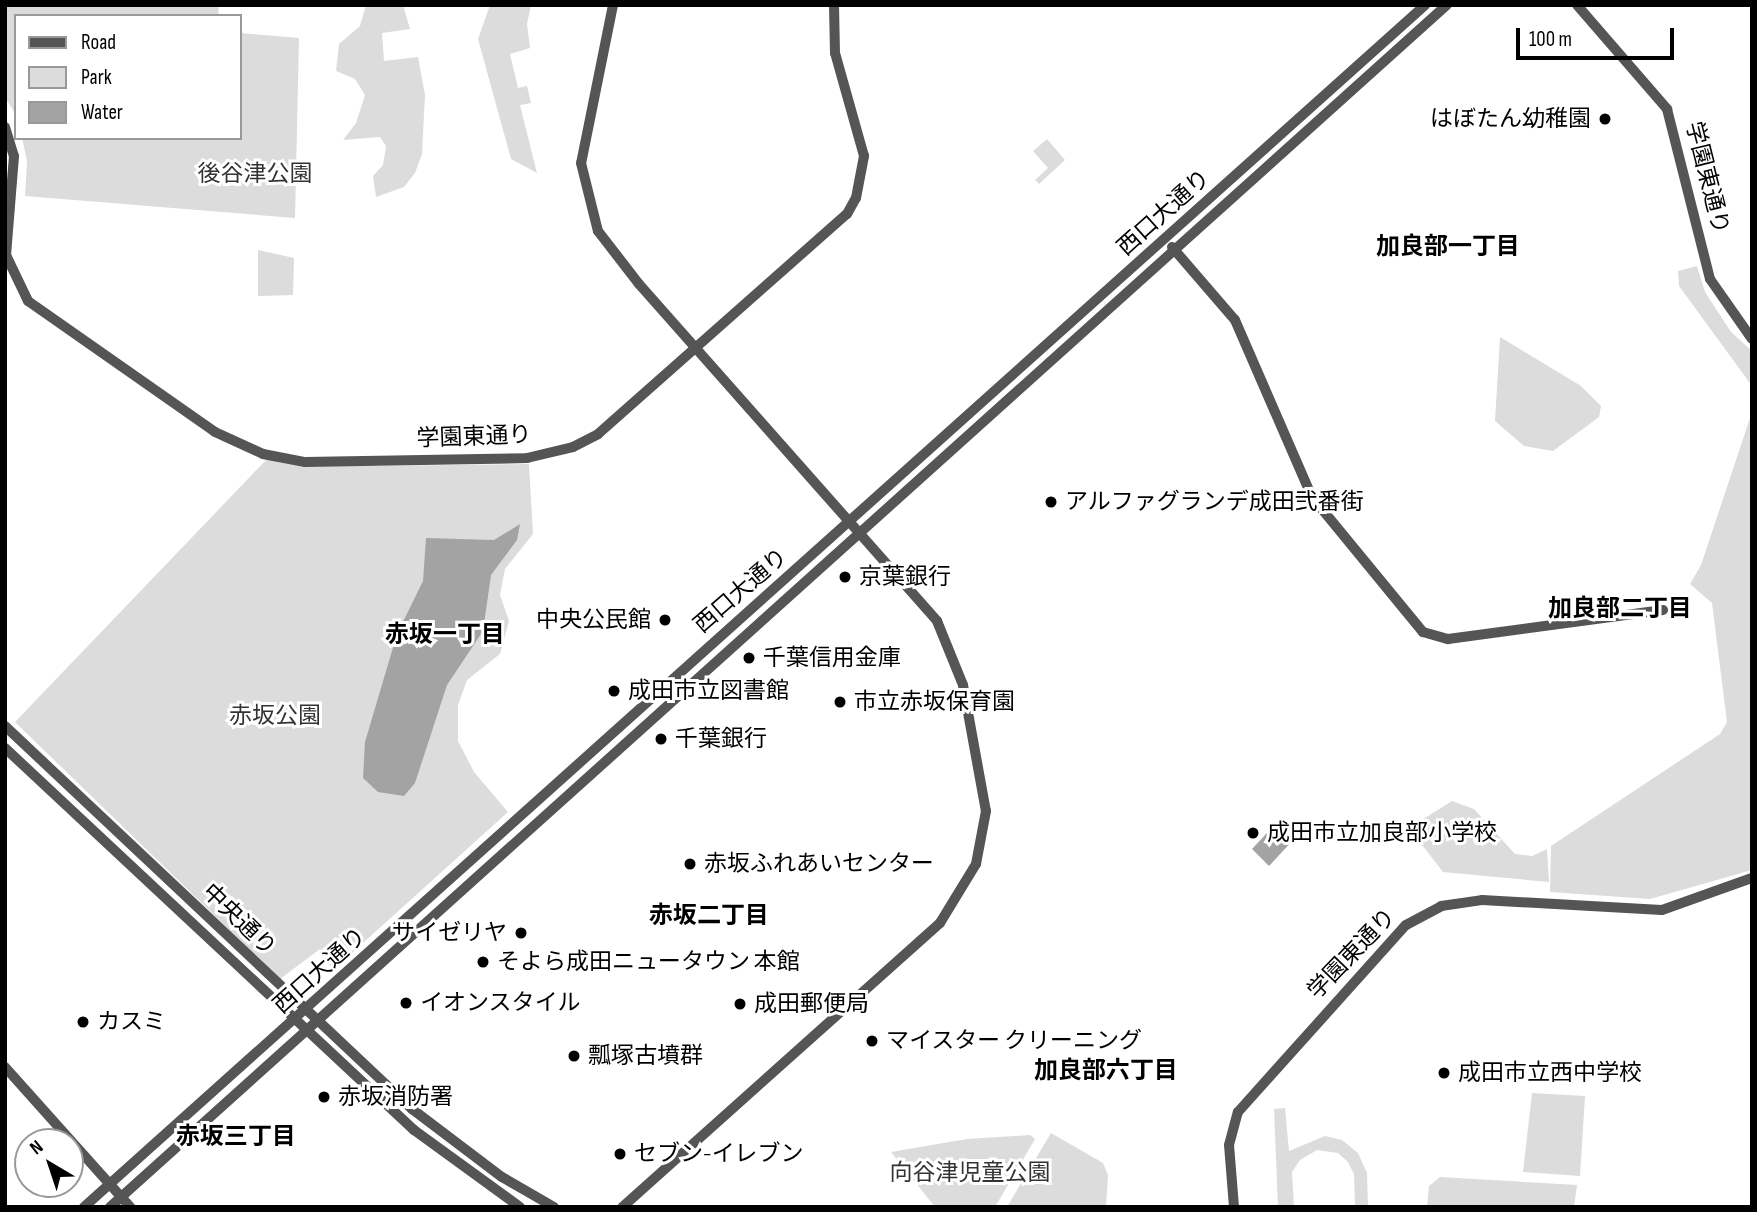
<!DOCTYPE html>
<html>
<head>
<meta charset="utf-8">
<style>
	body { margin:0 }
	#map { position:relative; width:1757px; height:1212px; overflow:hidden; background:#fff; font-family:"Sofia Sans Condensed","Noto Sans JP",sans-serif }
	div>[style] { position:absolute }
	.green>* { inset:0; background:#dcdcdc }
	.water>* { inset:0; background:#a3a3a3 }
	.minor>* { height:10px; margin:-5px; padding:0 5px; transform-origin:5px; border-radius:5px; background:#555 }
	.dots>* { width:19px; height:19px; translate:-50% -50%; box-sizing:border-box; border:4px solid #fff; border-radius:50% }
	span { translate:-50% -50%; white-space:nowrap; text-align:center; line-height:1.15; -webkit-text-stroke:6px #fff; paint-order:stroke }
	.poi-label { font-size:23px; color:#000 }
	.right { translate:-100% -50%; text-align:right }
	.left { translate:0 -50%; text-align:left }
	.park-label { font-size:23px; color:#333 }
	.street-label { font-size:23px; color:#000 }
	.neighbourhood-label { font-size:24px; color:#000; font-weight:700 }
	.frame { position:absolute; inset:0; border:7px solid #000; pointer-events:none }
	.legend { position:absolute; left:14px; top:14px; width:228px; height:126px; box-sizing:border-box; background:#fff; border:2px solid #999; margin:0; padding:9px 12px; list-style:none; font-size:21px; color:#000 }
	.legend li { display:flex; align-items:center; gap:14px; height:35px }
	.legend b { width:35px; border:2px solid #999 }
	.north { position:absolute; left:14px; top:1128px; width:70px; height:70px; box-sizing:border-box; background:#fff; border:2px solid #999; border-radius:50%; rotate:321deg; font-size:19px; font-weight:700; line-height:28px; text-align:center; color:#000 }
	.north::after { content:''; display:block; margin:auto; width:24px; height:32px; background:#000; clip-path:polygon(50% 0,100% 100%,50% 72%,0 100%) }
	.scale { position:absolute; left:1516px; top:28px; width:158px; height:32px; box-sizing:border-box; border:4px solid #000; border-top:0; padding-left:9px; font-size:21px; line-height:24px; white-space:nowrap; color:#000; -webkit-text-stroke:5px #fff; paint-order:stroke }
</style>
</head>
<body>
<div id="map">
	<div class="green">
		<div style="clip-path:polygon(5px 5px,219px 5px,218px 16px,16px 16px,16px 115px,5px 97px)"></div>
		<div style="clip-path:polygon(366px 5px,403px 5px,410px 29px,382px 33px,384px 61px,418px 57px,425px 95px,422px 154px,415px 173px,404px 187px,376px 197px,373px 176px,383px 165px,386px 146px,380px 137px,343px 140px,356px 123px,365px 95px,355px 79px,336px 71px,339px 44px,360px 26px)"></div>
		<div style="clip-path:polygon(490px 5px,531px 5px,527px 24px,530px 48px,510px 54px,518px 88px,527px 86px,531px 103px,520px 105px,537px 173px,511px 159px,478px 39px)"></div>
		<div style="clip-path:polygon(240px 33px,299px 38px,295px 218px,25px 196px,27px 161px,22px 138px,240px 138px)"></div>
		<div style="clip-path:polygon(1047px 139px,1065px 160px,1039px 184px,1035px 180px,1048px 168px,1033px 151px)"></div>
		<div style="clip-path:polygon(258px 250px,294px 258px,293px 295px,258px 296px)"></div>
		<div style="clip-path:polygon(1697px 266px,1705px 292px,1731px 332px,1752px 351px,1752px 386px,1679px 286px,1678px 271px)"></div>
		<div style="clip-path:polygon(1500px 337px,1581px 386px,1601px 406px,1599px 417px,1553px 451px,1524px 446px,1495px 421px)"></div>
		<div style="clip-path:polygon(1752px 412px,1752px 870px,1650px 899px,1550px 892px,1551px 846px,1720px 734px,1727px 722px,1712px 603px,1690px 584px,1701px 565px)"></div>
		<div style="clip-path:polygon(268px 458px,378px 466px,529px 464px,533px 534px,505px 569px,500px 595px,509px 621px,500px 654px,467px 680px,458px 705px,458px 741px,474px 772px,508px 812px,333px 970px,320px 949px,280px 979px,15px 722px)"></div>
		<div style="clip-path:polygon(1452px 801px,1474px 809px,1515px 854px,1532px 856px,1547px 849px,1549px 882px,1443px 872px,1409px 828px)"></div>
		<div style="clip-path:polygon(1532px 1093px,1585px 1096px,1580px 1176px,1523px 1172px)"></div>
		<div style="clip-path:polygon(1285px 1108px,1289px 1151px,1325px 1136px,1342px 1140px,1358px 1153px,1367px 1173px,1368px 1207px,1355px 1207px,1354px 1174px,1348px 1162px,1338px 1153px,1317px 1150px,1300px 1160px,1292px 1172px,1294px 1207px,1278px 1207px,1274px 1109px)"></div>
		<div style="clip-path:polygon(1051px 1133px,1103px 1163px,1108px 1175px,1106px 1207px,1007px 1207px)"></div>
		<div style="clip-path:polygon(1030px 1135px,1035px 1139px,995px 1207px,935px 1207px,891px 1152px,967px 1139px)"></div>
		<div style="clip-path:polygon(1440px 1177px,1577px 1185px,1574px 1207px,1427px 1207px,1429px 1186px)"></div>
	</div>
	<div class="water">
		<div style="clip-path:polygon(520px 524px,517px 540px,491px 575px,483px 631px,447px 685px,415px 783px,404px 796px,378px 792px,363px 778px,365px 742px,397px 634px,423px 581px,426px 538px,494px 540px)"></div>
		<div style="clip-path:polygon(1277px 822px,1295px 838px,1269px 866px,1252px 849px)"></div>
	</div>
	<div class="minor">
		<div style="left:613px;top:5px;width:161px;rotate:101.4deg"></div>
		<div style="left:581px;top:163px;width:70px;rotate:76deg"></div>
		<div style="left:598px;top:231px;width:67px;rotate:52.3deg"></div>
		<div style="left:639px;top:284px;width:450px;rotate:48.5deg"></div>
		<div style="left:937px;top:621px;width:69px;rotate:67.9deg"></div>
		<div style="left:963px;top:685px;width:128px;rotate:79.7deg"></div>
		<div style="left:986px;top:811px;width:54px;rotate:100.7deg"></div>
		<div style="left:976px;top:864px;width:69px;rotate:121.4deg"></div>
		<div style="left:940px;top:923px;width:426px;rotate:138.2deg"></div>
		<div style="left:1577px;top:5px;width:138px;rotate:49.1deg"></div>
		<div style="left:1667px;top:109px;width:175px;rotate:75.8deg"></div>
		<div style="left:1710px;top:279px;width:73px;rotate:55deg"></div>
		<div style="left:5px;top:127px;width:30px;rotate:73deg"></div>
		<div style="left:14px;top:156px;width:99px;rotate:94.6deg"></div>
		<div style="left:6px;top:255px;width:51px;rotate:64.4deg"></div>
		<div style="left:28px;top:301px;width:228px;rotate:35deg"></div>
		<div style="left:215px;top:432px;width:53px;rotate:24.6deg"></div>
		<div style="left:263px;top:454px;width:43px;rotate:10.8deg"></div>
		<div style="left:305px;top:462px;width:222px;rotate:-1deg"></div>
		<div style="left:527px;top:458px;width:47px;rotate:-13.4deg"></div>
		<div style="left:573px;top:447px;width:28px;rotate:-27deg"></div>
		<div style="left:598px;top:434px;width:332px;rotate:-41.5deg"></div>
		<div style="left:847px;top:214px;width:18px;rotate:-61deg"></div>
		<div style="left:856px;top:198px;width:43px;rotate:-79.2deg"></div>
		<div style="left:864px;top:156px;width:107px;rotate:-105.7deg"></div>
		<div style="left:835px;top:53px;width:48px;rotate:-91.2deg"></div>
		<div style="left:1172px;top:247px;width:96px;rotate:49.2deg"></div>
		<div style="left:1235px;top:320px;width:193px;rotate:66.5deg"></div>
		<div style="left:1312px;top:497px;width:175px;rotate:50.6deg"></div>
		<div style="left:1423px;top:632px;width:26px;rotate:16deg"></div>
		<div style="left:1448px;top:639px;width:217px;rotate:-7.7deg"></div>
		<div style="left:5px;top:726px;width:559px;rotate:43.26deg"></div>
		<div style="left:412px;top:1109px;width:113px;rotate:37.1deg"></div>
		<div style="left:502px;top:1177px;width:60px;rotate:30deg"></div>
		<div style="left:5px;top:748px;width:560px;rotate:43.05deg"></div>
		<div style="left:414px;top:1130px;width:131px;rotate:36deg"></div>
		<div style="left:5px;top:1067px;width:188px;rotate:48.2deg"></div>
		<div style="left:84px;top:1207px;width:1801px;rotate:-41.87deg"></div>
		<div style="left:110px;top:1207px;width:1798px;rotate:-41.96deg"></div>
		<div style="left:1234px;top:1207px;width:62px;rotate:-94.6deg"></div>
		<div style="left:1229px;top:1145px;width:34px;rotate:-75deg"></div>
		<div style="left:1238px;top:1112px;width:251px;rotate:-48.1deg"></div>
		<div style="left:1406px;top:925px;width:40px;rotate:-28deg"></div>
		<div style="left:1441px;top:906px;width:41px;rotate:-8.3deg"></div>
		<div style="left:1482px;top:900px;width:180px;rotate:3.2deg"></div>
		<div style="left:1662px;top:910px;width:96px;rotate:-19.6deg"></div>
	</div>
	<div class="dots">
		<div style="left:1605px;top:119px;background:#000"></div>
		<div style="left:1051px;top:502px;background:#000"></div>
		<div style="left:845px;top:577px;background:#000"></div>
		<div style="left:665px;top:620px;background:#000"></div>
		<div style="left:749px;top:658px;background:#000"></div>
		<div style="left:614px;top:691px;background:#000"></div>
		<div style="left:840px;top:702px;background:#000"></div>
		<div style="left:661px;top:739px;background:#000"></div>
		<div style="left:1253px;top:833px;background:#000"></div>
		<div style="left:690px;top:864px;background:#000"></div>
		<div style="left:521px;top:933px;background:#000"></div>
		<div style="left:483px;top:962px;background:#000"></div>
		<div style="left:406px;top:1003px;background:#000"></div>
		<div style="left:740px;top:1004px;background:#000"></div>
		<div style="left:83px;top:1022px;background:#000"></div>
		<div style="left:872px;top:1041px;background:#000"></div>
		<div style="left:574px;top:1056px;background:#000"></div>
		<div style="left:1444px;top:1073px;background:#000"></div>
		<div style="left:324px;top:1097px;background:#000"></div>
		<div style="left:620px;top:1154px;background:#000"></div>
	</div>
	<div class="poi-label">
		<span class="right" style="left:1591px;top:119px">はぼたん幼稚園</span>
		<span class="left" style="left:1065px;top:502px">アルファグランデ成田弐番街</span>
		<span class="left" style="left:859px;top:577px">京葉銀行</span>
		<span class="right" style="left:651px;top:620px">中央公民館</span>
		<span class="left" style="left:763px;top:658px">千葉信用金庫</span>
		<span class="left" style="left:628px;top:691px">成田市立図書館</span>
		<span class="left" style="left:854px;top:702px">市立赤坂保育園</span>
		<span class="left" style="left:675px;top:739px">千葉銀行</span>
		<span class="left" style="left:1267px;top:833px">成田市立加良部小学校</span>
		<span class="left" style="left:704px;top:864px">赤坂ふれあいセンター</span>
		<span class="right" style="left:507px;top:933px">サイゼリヤ</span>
		<span class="left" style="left:497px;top:962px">そよら成田ニュータウン 本館</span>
		<span class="left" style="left:420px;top:1003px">イオンスタイル</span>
		<span class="left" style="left:754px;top:1004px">成田郵便局</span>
		<span class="left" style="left:97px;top:1022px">カスミ</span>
		<span class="left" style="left:886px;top:1041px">マイスター クリーニング</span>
		<span class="left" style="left:588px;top:1056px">瓢塚古墳群</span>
		<span class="left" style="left:1458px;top:1073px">成田市立西中学校</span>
		<span class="left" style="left:338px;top:1097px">赤坂消防署</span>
		<span class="left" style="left:634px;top:1154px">セブン-イレブン</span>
	</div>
	<div class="park-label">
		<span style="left:255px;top:174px">後谷津公園</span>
		<span style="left:275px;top:716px">赤坂公園</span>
		<span style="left:970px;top:1173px">向谷津児童公園</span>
	</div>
	<div class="street-label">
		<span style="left:1707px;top:178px;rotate:76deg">学園東通り</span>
		<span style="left:1164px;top:213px;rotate:-42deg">西口大通り</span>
		<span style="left:474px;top:437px;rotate:-2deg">学園東通り</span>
		<span style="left:741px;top:591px;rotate:-41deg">西口大通り</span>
		<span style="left:239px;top:920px;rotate:44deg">中央通り</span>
		<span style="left:1352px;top:954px;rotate:-46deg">学園東通り</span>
		<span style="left:320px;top:971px;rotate:-42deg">西口大通り</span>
	</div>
	<div class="neighbourhood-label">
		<span style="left:1448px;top:247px">加良部一丁目</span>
		<span style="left:1620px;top:609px">加良部二丁目</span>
		<span style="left:445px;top:635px">赤坂一丁目</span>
		<span style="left:709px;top:916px">赤坂二丁目</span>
		<span style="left:1106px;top:1071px">加良部六丁目</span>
		<span style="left:236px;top:1137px">赤坂三丁目</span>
	</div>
	<div class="frame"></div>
	<ul class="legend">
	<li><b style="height:9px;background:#555"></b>Road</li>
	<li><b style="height:19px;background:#dcdcdc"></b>Park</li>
	<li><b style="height:19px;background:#a3a3a3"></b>Water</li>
	</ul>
	<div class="north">N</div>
	<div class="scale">100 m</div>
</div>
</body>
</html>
